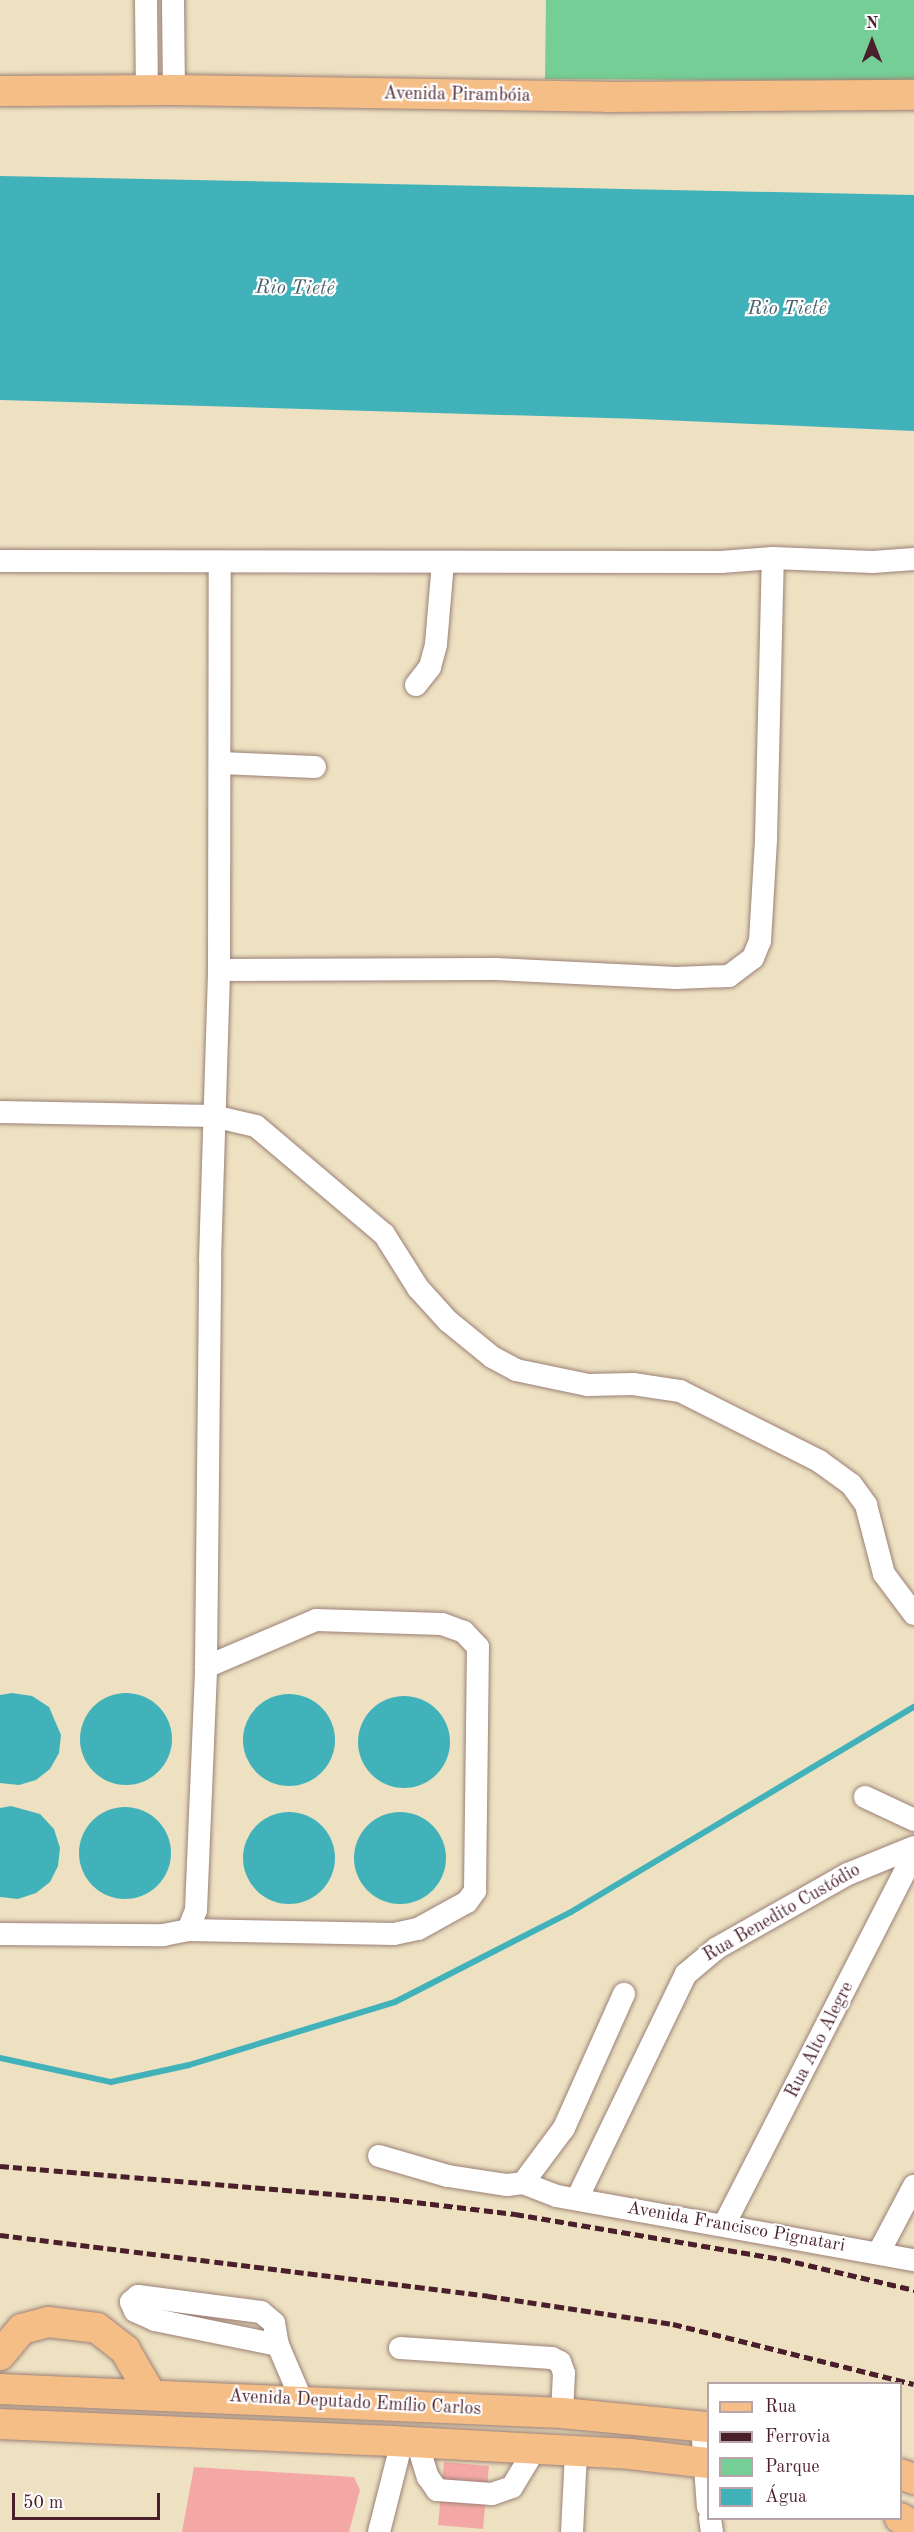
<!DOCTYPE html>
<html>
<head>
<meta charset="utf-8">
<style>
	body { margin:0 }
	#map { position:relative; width:914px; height:2532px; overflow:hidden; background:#ede1c2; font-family:"Old Standard TT",serif }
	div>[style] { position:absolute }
	.green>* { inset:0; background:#74ce95 }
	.water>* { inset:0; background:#42b2ba }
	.round { border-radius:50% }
	.stream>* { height:6px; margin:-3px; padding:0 3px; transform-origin:3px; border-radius:3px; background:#42b2ba }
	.building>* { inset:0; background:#f4a8a6 }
	.roads { filter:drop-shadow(0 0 2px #9c8076) drop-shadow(0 0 2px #9c8076) }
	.minor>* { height:22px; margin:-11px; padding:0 11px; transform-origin:11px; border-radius:11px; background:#fff }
	.major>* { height:30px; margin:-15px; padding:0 15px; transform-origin:15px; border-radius:15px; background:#f6be87 }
	.rail>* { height:4.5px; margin-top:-2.25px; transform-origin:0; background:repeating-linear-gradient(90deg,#4a1f2b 0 9px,transparent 0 13.5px) }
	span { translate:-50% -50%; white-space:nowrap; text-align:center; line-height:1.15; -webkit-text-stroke:4.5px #fff; paint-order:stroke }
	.street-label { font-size:18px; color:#4a1f2b }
	.water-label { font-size:20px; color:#46616b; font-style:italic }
	.legend { position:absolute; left:707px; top:2382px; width:195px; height:138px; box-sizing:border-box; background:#fff; border:2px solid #b7a5aa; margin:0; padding:8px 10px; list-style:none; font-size:18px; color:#4a1f2b }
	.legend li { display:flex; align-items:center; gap:12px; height:30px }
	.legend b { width:30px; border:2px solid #b7a5aa }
	.north { position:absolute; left:842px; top:12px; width:60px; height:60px; -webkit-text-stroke:4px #fff; paint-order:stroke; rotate:0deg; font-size:16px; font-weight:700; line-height:24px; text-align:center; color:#4a1f2b }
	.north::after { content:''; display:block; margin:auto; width:21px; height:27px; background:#4a1f2b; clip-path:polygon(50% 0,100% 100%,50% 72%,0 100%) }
	.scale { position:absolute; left:12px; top:2493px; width:148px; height:27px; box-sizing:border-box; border:3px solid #4a1f2b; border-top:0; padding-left:8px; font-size:18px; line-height:21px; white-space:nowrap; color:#4a1f2b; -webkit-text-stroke:4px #fff; paint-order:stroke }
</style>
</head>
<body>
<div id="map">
	<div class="green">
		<div style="clip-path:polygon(546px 0,914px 0,914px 81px,545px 79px)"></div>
	</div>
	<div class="water">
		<div style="clip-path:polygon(0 176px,914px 195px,914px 431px,640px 419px,0 400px)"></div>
		<div class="round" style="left:80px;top:1693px;width:92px;height:92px"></div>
		<div style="clip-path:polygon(12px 1693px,32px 1696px,49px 1707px,61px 1735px,59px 1753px,50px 1769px,36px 1780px,19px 1785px,0 1783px,0 1695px)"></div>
		<div class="round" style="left:243px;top:1694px;width:92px;height:92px"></div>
		<div class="round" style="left:358px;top:1696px;width:92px;height:92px"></div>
		<div style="clip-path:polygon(11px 1806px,40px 1814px,54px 1829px,60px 1848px,58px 1866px,50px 1882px,36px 1893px,18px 1899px,0 1897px,0 1808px)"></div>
		<div class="round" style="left:79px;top:1807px;width:92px;height:92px"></div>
		<div class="round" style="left:243px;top:1812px;width:92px;height:92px"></div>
		<div class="round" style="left:354px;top:1812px;width:92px;height:92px"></div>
	</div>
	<div class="stream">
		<div style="left:0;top:2058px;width:114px;rotate:12.2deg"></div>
		<div style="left:111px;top:2082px;width:80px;rotate:-12.3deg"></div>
		<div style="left:189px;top:2065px;width:215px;rotate:-17deg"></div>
		<div style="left:395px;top:2002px;width:198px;rotate:-27.1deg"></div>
		<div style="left:571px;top:1912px;width:400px;rotate:-30.9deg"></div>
	</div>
	<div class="building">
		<div style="clip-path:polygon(444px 2462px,489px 2466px,483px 2529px,438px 2525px)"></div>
		<div style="clip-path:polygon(194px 2467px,354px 2477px,360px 2490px,349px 2532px,182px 2532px)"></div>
	</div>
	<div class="roads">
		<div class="minor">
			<div style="left:146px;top:0;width:90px;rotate:89.4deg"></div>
			<div style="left:173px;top:0;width:90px;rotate:89.4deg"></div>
			<div style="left:0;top:561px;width:721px;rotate:0.08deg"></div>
			<div style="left:721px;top:562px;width:52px;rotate:-4.4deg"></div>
			<div style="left:773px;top:558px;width:100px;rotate:2.3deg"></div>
			<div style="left:873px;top:562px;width:41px;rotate:-4.2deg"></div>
			<div style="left:416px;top:685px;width:23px;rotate:-52deg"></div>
			<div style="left:430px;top:667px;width:24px;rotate:-75deg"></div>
			<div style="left:436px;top:644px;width:81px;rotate:-85.1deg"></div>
			<div style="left:220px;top:763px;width:95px;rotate:2.4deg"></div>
			<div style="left:219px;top:970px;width:277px;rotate:-0.2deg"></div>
			<div style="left:496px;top:969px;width:180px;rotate:2.9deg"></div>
			<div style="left:676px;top:978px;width:53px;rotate:-2.2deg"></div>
			<div style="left:729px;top:976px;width:30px;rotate:-37deg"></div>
			<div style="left:753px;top:958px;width:18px;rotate:-68deg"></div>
			<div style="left:760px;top:941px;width:102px;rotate:-86.6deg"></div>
			<div style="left:766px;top:839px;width:281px;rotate:-88.6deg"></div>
			<div style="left:0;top:1112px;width:213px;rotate:1.1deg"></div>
			<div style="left:213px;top:1116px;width:44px;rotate:13.1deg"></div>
			<div style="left:256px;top:1126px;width:167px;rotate:40.2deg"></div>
			<div style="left:384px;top:1234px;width:64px;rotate:57.8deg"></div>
			<div style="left:418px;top:1288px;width:45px;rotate:47.7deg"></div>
			<div style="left:448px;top:1321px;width:57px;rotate:39.3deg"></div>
			<div style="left:492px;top:1357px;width:27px;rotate:28deg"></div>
			<div style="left:516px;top:1370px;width:74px;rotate:11.8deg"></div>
			<div style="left:588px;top:1385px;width:45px;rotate:-1.3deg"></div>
			<div style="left:633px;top:1384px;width:48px;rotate:8.5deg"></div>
			<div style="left:680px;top:1391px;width:156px;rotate:26.7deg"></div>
			<div style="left:819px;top:1461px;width:39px;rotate:36deg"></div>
			<div style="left:851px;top:1484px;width:26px;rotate:54deg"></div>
			<div style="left:866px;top:1505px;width:71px;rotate:75.4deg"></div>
			<div style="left:884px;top:1574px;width:50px;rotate:53.1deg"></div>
			<div style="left:865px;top:1797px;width:54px;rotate:25.1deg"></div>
			<div style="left:188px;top:1930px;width:206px;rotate:1.1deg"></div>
			<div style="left:394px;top:1934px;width:25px;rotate:-12deg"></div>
			<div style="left:418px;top:1929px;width:56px;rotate:-28.9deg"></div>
			<div style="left:467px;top:1902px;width:14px;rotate:-54deg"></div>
			<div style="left:475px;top:1891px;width:244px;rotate:-89.3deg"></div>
			<div style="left:478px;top:1647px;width:21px;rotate:-133deg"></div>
			<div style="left:464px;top:1632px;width:23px;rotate:-160deg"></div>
			<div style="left:442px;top:1624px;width:126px;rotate:-178.2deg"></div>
			<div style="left:316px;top:1620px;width:120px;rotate:156.9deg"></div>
			<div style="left:0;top:1934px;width:163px;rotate:0.4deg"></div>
			<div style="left:163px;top:1935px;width:25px;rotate:-11deg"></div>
			<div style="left:188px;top:1930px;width:22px;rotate:-68deg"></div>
			<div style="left:196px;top:1910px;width:243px;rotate:-87.6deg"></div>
			<div style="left:206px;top:1667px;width:407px;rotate:-89.4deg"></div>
			<div style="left:210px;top:1260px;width:290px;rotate:-88.2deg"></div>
			<div style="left:219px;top:970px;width:407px;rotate:-89.9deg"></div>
			<div style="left:379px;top:2156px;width:72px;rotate:16.2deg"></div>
			<div style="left:448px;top:2176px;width:60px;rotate:8.7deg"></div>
			<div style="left:507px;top:2185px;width:16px;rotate:-7deg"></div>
			<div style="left:523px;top:2183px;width:69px;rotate:-53.3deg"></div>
			<div style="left:564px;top:2128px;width:147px;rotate:-65.9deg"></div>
			<div style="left:523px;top:2183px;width:36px;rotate:21deg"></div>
			<div style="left:557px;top:2196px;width:363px;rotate:10.2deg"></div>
			<div style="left:577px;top:2199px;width:250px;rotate:-64.2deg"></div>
			<div style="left:686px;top:1974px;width:40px;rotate:-40deg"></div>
			<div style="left:717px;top:1948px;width:150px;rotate:-29.5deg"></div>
			<div style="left:848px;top:1874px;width:71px;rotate:-22.2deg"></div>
			<div style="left:724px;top:2225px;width:417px;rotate:-62.9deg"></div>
			<div style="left:879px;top:2252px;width:75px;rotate:-62.1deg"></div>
			<div style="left:278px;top:2345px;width:126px;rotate:-168.5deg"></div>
			<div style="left:155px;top:2320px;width:22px;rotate:-156deg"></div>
			<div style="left:135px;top:2311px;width:10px;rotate:-114deg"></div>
			<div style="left:131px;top:2302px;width:9px;rotate:-41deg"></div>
			<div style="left:138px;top:2296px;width:124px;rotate:7.4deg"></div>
			<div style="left:261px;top:2312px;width:17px;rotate:40deg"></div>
			<div style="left:274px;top:2323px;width:22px;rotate:80deg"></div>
			<div style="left:278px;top:2345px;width:61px;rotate:66.8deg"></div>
			<div style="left:400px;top:2348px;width:152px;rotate:3.8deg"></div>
			<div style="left:552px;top:2358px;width:9px;rotate:27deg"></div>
			<div style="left:560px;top:2362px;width:12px;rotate:70deg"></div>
			<div style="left:564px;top:2373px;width:40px;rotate:92.9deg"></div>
			<div style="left:702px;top:2426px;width:81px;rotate:85.8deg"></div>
			<div style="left:417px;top:2442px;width:37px;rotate:73deg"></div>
			<div style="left:428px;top:2477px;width:16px;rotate:55deg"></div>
			<div style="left:437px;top:2490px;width:55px;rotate:4.2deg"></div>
			<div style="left:492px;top:2494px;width:21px;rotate:-19deg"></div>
			<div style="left:512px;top:2487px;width:44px;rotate:-58.8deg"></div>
			<div style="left:710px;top:2518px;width:14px;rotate:82deg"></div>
			<div style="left:379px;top:2532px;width:94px;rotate:-75.8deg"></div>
			<div style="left:572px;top:2532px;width:80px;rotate:-87.1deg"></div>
		</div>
		<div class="major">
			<div style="left:0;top:91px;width:174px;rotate:-0.3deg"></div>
			<div style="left:174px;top:90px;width:433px;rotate:0.9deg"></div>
			<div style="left:607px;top:97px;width:307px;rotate:-0.4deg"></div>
			<div style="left:0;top:2355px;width:34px;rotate:-50deg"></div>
			<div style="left:22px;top:2329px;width:27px;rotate:-15deg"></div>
			<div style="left:48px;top:2322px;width:49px;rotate:7deg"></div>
			<div style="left:97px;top:2328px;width:36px;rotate:38deg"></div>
			<div style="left:125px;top:2350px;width:50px;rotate:59.8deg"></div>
			<div style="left:0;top:2389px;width:563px;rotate:2.45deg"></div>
			<div style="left:562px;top:2413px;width:147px;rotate:5.5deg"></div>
			<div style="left:0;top:2424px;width:392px;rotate:2.5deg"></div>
			<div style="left:392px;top:2441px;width:238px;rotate:3.1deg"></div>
			<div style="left:630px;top:2454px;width:79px;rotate:6.6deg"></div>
			<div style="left:900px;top:2474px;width:15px;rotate:20deg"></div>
			<div style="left:900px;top:2518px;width:16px;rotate:30deg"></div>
		</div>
	</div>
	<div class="rail">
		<div style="left:0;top:2166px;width:391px;rotate:4.8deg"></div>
		<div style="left:390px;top:2199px;width:126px;rotate:6.8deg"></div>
		<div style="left:515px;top:2214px;width:271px;rotate:9.6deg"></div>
		<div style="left:782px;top:2259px;width:136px;rotate:13.2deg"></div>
		<div style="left:0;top:2235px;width:492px;rotate:7.1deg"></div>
		<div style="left:488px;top:2296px;width:187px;rotate:8.6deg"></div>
		<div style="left:673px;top:2324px;width:248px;rotate:14deg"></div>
	</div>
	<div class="street-label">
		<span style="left:457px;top:95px;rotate:1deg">Avenida Pirambóia</span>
		<span style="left:782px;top:1913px;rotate:-30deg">Rua Benedito Custódio</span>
		<span style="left:820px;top:2040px;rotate:-63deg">Rua Alto Alegre</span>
		<span style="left:736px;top:2227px;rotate:10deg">Avenida Francisco Pignatari</span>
		<span style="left:355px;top:2403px;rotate:3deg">Avenida Deputado Emílio Carlos</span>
	</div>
	<div class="water-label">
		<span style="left:295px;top:289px;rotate:1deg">Rio Tietê</span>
		<span style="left:787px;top:309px">Rio Tietê</span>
	</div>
	<ul class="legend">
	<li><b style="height:8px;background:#f6be87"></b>Rua</li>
	<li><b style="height:8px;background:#4a1f2b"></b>Ferrovia</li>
	<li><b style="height:16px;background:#74ce95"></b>Parque</li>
	<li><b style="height:16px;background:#42b2ba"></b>Água</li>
	</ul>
	<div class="north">N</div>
	<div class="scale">50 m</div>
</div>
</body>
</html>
